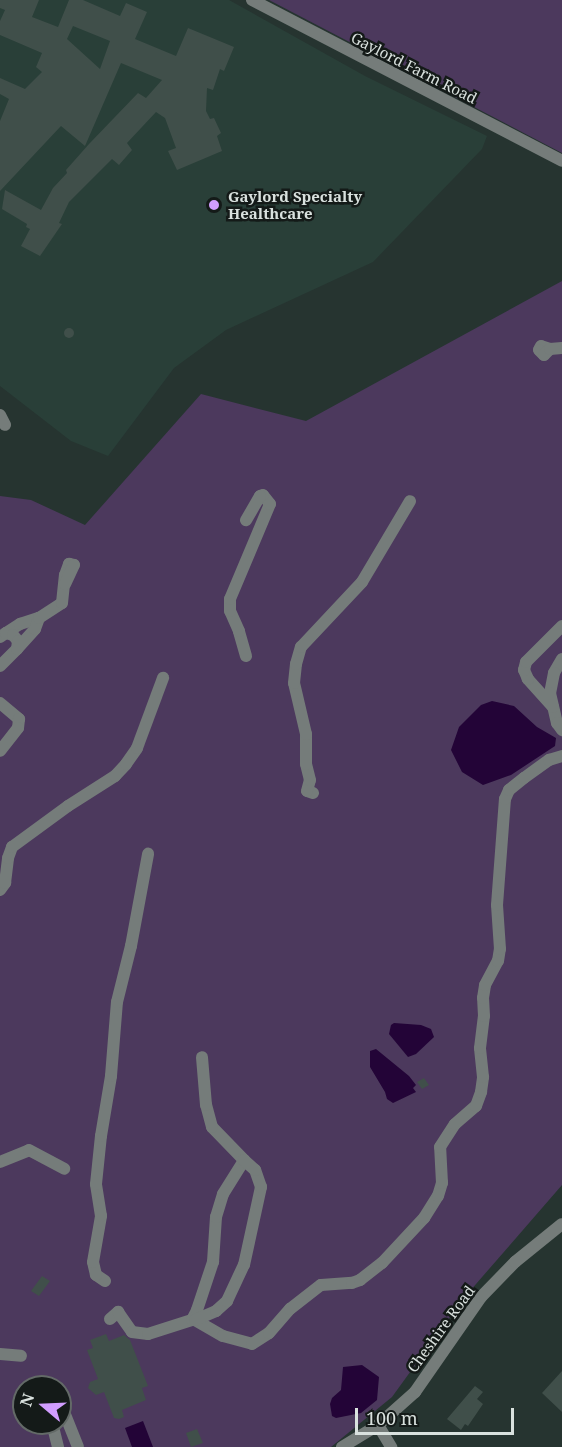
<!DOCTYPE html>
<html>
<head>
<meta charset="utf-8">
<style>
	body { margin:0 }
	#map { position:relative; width:562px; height:1447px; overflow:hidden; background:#263430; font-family:"Noto Serif",serif }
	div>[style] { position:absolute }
	.built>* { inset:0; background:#293f38 }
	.green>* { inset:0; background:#4c395d }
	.water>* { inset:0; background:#230437 }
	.building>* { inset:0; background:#404f4a }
	.round { border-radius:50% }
	.minor>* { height:12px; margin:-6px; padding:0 6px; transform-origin:6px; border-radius:6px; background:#757c7a }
	.dots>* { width:16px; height:16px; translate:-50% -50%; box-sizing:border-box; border:3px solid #141a18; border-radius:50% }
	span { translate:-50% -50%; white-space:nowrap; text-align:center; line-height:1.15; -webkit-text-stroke:5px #141a18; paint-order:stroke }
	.street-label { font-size:15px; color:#d9e1de }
	.poi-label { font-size:15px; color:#d9e1de; font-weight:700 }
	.left { translate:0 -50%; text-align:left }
	.north { position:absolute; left:12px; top:1375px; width:60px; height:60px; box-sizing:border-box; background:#141a18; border:2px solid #636a67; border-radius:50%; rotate:289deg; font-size:16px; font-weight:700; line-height:24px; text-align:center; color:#d9e1de }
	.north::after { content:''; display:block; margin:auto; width:21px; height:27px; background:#d19dfe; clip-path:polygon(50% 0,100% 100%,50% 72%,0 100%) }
	.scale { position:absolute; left:355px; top:1408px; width:159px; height:27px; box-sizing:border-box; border:3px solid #d9e1de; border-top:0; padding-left:8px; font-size:18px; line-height:21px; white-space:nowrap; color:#d9e1de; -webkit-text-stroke:4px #141a18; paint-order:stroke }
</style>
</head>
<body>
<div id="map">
	<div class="built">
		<div style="clip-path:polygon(0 0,229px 0,365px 76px,487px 136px,482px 149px,373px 262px,226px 330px,174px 368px,108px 456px,71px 441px,0 386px)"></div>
	</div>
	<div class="green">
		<div style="clip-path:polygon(269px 0,562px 0,562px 153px)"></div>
		<div style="clip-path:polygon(evenodd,562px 281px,562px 1185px,463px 1299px,392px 1397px,331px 1447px,0 1447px,0 496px,31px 500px,85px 525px,201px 394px,306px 421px,562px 281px,24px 1387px,60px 1387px,60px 1423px,24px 1423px,24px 1387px)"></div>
	</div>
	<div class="water">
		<div style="clip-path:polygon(492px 701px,514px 706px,537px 727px,556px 738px,555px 746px,511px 775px,483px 785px,462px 772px,451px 750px,459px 727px,481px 705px)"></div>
		<div style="clip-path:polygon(394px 1023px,421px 1025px,431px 1029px,434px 1037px,416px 1054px,408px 1057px,389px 1034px,391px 1025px)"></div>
		<div style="clip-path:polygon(376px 1049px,409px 1076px,416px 1085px,413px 1088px,416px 1092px,393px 1103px,387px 1099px,385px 1092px,370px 1067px,370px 1051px)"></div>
		<div style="clip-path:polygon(362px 1365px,379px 1377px,377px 1400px,361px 1413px,336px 1418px,332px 1416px,330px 1404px,332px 1398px,341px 1390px,343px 1367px)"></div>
		<div style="clip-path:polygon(143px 1421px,153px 1447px,132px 1447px,125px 1428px)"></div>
	</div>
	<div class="building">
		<div style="clip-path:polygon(evenodd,0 0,39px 0,32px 17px,58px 27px,69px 0,83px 0,120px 16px,126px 3px,147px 12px,135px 39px,176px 56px,188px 28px,234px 47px,224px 71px,220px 69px,213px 90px,207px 88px,206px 111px,210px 119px,214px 118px,221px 133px,217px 136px,222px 151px,177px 170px,168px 151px,176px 148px,165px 118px,156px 112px,127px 143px,132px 150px,119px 165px,112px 159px,69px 202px,59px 223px,62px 224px,40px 256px,21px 246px,30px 229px,26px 227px,27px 224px,2px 209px,5px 190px,41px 210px,53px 188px,67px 173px,66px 170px,89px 144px,138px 93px,146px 98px,162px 80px,121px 63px,85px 146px,61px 126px,0 191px,0 121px,9px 99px,0 94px,0 78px,25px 89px,42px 72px,36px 67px,42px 53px,0 35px,0 21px,5px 10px,0 8px,0 0,73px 26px,110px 41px,100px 69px,67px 39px,73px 26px)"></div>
		<div class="round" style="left:64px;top:328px;width:10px;height:10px"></div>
		<div style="clip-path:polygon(424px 1078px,429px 1085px,422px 1089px,417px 1082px)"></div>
		<div style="clip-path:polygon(42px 1276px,50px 1281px,39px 1296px,31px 1291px)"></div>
		<div style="clip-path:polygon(106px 1334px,109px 1341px,124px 1335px,130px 1340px,148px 1386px,142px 1388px,146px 1400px,122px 1410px,124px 1417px,119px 1419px,114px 1418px,104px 1392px,96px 1395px,88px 1388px,90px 1382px,98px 1379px,87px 1350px,93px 1348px,90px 1340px)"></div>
		<div style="clip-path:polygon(562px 1371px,562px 1412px,542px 1393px)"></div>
		<div style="clip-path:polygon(475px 1386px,483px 1392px,477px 1399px,483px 1404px,468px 1426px,465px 1424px,461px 1430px,447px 1419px)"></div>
		<div style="clip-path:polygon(197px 1429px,203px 1443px,191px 1447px,186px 1433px)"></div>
	</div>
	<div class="minor">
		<div style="left:252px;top:0;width:349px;rotate:27.4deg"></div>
		<div style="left:550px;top:349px;width:9px;rotate:-162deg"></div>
		<div style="left:541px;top:346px;width:4px;rotate:117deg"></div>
		<div style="left:539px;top:350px;width:7px;rotate:45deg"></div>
		<div style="left:544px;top:355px;width:8px;rotate:-45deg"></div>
		<div style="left:550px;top:349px;width:12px;rotate:-5deg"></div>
		<div style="left:0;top:415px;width:11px;rotate:63deg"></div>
		<div style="left:6px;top:633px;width:17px;rotate:-33deg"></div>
		<div style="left:20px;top:624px;width:20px;rotate:-18deg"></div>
		<div style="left:0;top:637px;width:7px;rotate:-34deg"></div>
		<div style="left:6px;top:633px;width:7px;rotate:16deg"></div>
		<div style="left:13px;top:635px;width:8px;rotate:50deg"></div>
		<div style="left:18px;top:641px;width:8px;rotate:97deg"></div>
		<div style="left:17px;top:649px;width:24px;rotate:135deg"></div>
		<div style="left:17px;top:649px;width:27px;rotate:-48deg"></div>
		<div style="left:35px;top:629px;width:12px;rotate:-70deg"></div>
		<div style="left:39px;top:618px;width:27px;rotate:-33deg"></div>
		<div style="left:62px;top:603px;width:28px;rotate:-84deg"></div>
		<div style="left:65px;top:575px;width:12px;rotate:-70deg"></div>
		<div style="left:69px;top:564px;width:5px;rotate:11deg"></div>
		<div style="left:74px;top:565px;width:21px;rotate:115deg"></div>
		<div style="left:246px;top:656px;width:26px;rotate:-106deg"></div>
		<div style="left:239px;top:631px;width:22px;rotate:-114deg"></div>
		<div style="left:230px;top:611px;width:12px;rotate:-90deg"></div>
		<div style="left:230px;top:599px;width:103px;rotate:-67.2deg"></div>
		<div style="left:270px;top:504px;width:11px;rotate:-128deg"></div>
		<div style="left:263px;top:495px;width:3px;rotate:162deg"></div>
		<div style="left:260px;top:496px;width:28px;rotate:120deg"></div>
		<div style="left:562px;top:659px;width:16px;rotate:120deg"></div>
		<div style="left:554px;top:673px;width:20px;rotate:101deg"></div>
		<div style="left:550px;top:693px;width:31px;rotate:77deg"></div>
		<div style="left:557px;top:723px;width:9px;rotate:54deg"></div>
		<div style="left:0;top:703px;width:25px;rotate:40deg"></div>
		<div style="left:19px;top:719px;width:9px;rotate:96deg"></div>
		<div style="left:18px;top:728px;width:29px;rotate:128deg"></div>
		<div style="left:553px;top:707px;width:38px;rotate:-132deg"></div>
		<div style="left:528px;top:679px;width:10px;rotate:-114deg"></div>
		<div style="left:524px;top:670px;width:8px;rotate:-76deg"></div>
		<div style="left:526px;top:662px;width:51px;rotate:-45deg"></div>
		<div style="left:313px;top:793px;width:6px;rotate:-162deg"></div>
		<div style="left:307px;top:791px;width:11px;rotate:-75deg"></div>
		<div style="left:310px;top:780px;width:16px;rotate:-104deg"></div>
		<div style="left:306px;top:764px;width:30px;rotate:-90deg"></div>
		<div style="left:306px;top:734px;width:52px;rotate:-103.2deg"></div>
		<div style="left:294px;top:683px;width:19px;rotate:-84deg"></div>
		<div style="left:296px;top:664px;width:18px;rotate:-74deg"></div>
		<div style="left:301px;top:647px;width:89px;rotate:-46.8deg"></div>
		<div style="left:362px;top:582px;width:94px;rotate:-59.3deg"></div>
		<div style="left:0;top:890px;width:9px;rotate:-54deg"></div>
		<div style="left:5px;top:883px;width:25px;rotate:-83deg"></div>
		<div style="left:8px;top:858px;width:12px;rotate:-70deg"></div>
		<div style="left:12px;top:847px;width:69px;rotate:-36.2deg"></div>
		<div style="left:68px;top:806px;width:56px;rotate:-32.6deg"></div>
		<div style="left:115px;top:776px;width:16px;rotate:-47deg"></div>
		<div style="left:126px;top:764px;width:19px;rotate:-55deg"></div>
		<div style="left:137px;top:748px;width:75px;rotate:-69.6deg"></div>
		<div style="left:0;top:1162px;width:31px;rotate:-22deg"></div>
		<div style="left:29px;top:1150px;width:40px;rotate:28deg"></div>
		<div style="left:105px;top:1281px;width:11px;rotate:-146deg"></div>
		<div style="left:96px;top:1275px;width:13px;rotate:-103deg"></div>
		<div style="left:93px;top:1262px;width:47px;rotate:-80.1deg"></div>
		<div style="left:101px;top:1216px;width:32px;rotate:-99deg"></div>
		<div style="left:96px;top:1184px;width:48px;rotate:-84.1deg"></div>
		<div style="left:101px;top:1136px;width:61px;rotate:-80.5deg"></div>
		<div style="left:111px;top:1076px;width:74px;rotate:-85.4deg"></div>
		<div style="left:117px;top:1002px;width:58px;rotate:-76deg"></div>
		<div style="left:131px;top:946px;width:94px;rotate:-79.5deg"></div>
		<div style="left:110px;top:1319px;width:11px;rotate:-41deg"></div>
		<div style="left:118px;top:1312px;width:24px;rotate:55deg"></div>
		<div style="left:132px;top:1332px;width:16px;rotate:7deg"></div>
		<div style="left:148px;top:1334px;width:46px;rotate:-17.7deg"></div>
		<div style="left:192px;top:1320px;width:11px;rotate:-63deg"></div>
		<div style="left:197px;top:1310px;width:51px;rotate:-71.6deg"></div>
		<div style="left:213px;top:1262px;width:45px;rotate:-86.2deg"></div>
		<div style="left:216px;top:1217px;width:24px;rotate:-73deg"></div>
		<div style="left:223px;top:1194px;width:40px;rotate:-58deg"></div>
		<div style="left:244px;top:1160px;width:46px;rotate:-134.1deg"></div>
		<div style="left:212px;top:1127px;width:23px;rotate:-105deg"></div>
		<div style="left:206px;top:1105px;width:48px;rotate:-94.8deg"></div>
		<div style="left:195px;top:1320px;width:32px;rotate:30deg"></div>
		<div style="left:223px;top:1336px;width:30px;rotate:15deg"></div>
		<div style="left:252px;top:1344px;width:20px;rotate:-33deg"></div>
		<div style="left:269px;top:1333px;width:32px;rotate:-49deg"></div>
		<div style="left:290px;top:1309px;width:39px;rotate:-38deg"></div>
		<div style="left:321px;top:1285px;width:31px;rotate:-4deg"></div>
		<div style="left:352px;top:1283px;width:9px;rotate:-21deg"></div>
		<div style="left:360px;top:1280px;width:28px;rotate:-38deg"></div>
		<div style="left:382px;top:1263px;width:62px;rotate:-47deg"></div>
		<div style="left:424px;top:1218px;width:26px;rotate:-58deg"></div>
		<div style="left:438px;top:1196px;width:14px;rotate:-73deg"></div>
		<div style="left:442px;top:1183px;width:36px;rotate:-93deg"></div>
		<div style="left:440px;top:1147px;width:27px;rotate:-57deg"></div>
		<div style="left:455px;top:1124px;width:28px;rotate:-41deg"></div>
		<div style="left:476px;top:1106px;width:15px;rotate:-70deg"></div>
		<div style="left:481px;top:1092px;width:15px;rotate:-82deg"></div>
		<div style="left:483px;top:1077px;width:29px;rotate:-96deg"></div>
		<div style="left:480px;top:1048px;width:32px;rotate:-83deg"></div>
		<div style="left:484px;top:1016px;width:18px;rotate:-93deg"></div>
		<div style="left:483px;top:998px;width:13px;rotate:-81deg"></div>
		<div style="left:485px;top:985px;width:27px;rotate:-62deg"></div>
		<div style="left:498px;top:961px;width:12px;rotate:-81deg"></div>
		<div style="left:500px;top:949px;width:44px;rotate:-93.9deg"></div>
		<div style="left:497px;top:905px;width:106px;rotate:-85.7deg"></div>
		<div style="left:505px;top:799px;width:10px;rotate:-66deg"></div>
		<div style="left:509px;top:790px;width:19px;rotate:-39deg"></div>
		<div style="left:524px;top:778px;width:31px;rotate:-36deg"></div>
		<div style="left:549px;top:760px;width:14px;rotate:-17deg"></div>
		<div style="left:195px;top:1320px;width:23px;rotate:-23deg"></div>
		<div style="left:216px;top:1311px;width:15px;rotate:-42deg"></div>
		<div style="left:227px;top:1301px;width:40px;rotate:-65deg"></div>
		<div style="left:244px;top:1265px;width:80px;rotate:-77.7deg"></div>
		<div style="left:261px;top:1187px;width:18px;rotate:-109deg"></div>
		<div style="left:255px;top:1170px;width:15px;rotate:-138deg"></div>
		<div style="left:0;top:1354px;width:21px;rotate:5deg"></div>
		<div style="left:49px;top:1387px;width:4px;rotate:-76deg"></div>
		<div style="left:50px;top:1383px;width:5px;rotate:53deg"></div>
		<div style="left:60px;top:1402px;width:48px;rotate:68.2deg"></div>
		<div style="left:52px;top:1423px;width:25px;rotate:76deg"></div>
		<div style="left:378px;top:1425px;width:26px;rotate:59deg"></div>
		<div style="left:342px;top:1447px;width:42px;rotate:-31.4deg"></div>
		<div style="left:378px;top:1425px;width:50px;rotate:-41.7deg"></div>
		<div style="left:415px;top:1392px;width:116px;rotate:-55.2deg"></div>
		<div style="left:481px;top:1297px;width:49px;rotate:-45.8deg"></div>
		<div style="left:515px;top:1262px;width:60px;rotate:-39deg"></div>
	</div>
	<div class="dots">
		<div style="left:214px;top:205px;background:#d19dfe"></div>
	</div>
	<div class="street-label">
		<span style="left:414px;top:68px;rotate:27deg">Gaylord Farm Road</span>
		<span style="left:441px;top:1329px;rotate:-54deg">Cheshire Road</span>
	</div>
	<div class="poi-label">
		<span class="left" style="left:228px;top:205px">Gaylord Specialty<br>Healthcare</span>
	</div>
	<div class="north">N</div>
	<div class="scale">100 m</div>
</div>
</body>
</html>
